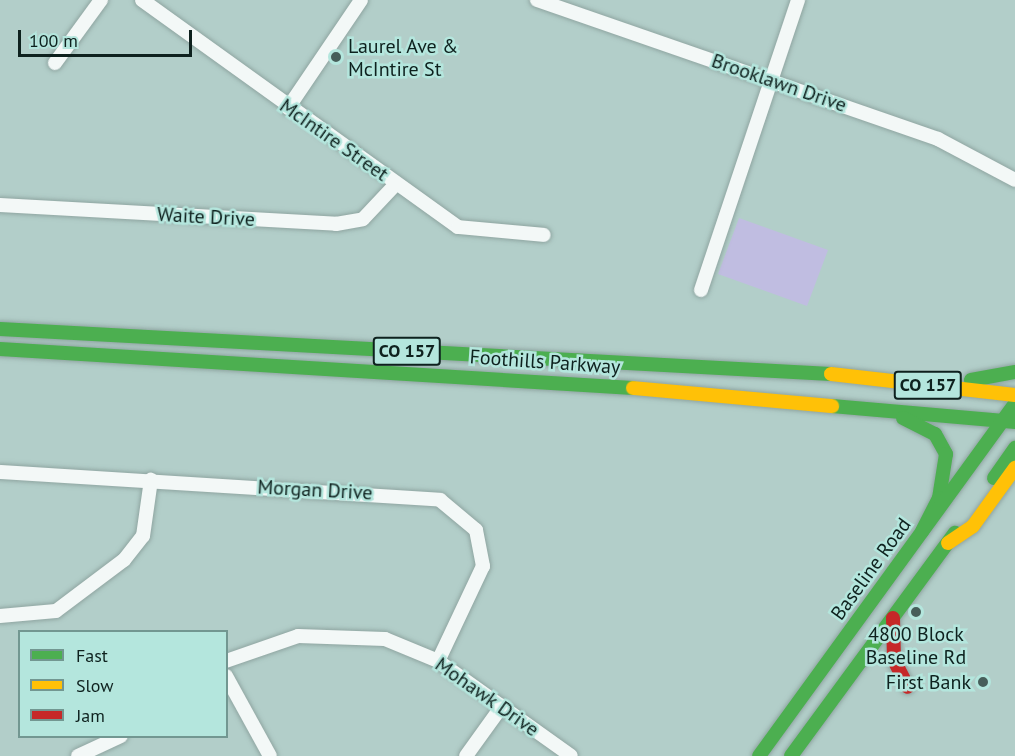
<!DOCTYPE html>
<html>
<head>
<meta charset="utf-8">
<style>
	body { margin:0 }
	#map { position:relative; width:1015px; height:756px; overflow:hidden; background:#b2cec9; font-family:"PT Sans",sans-serif }
	div>[style] { position:absolute }
	.green>* { inset:0; background:#c0bde1 }
	.roads { filter:drop-shadow(0 0 2px #8fa5a1) drop-shadow(0 0 2px #8fa5a1) }
	.street>* { height:14px; margin:-7px; padding:0 7px; transform-origin:7px; border-radius:7px; background:#f3f8f7 }
	.fast>* { height:14px; margin:-7px; padding:0 7px; transform-origin:7px; border-radius:7px; background:#4caf50 }
	.slow>* { height:14px; margin:-7px; padding:0 7px; transform-origin:7px; border-radius:7px; background:#ffc107 }
	.jam>* { height:14px; margin:-7px; padding:0 7px; transform-origin:7px; border-radius:7px; background:#c62828 }
	.dots>* { width:16px; height:16px; translate:-50% -50%; box-sizing:border-box; border:3px solid #b4e6dd; border-radius:50% }
	span { translate:-50% -50%; white-space:nowrap; text-align:center; line-height:1.15; -webkit-text-stroke:5px #b4e6dd; paint-order:stroke }
	.shield-label span { padding:2px 4px; background:#b4e6dd; border:2px solid; border-radius:4px; -webkit-text-stroke-width:0 }
	.shield-label { font-size:18px; color:#0e211e; font-weight:700 }
	.poi-label { font-size:20px; color:#0e211e }
	.left { translate:0 -50%; text-align:left }
	.right { translate:-100% -50%; text-align:right }
	.street-label { font-size:20px; color:#0e211e }
	.legend { position:absolute; left:18px; top:630px; width:210px; height:108px; box-sizing:border-box; background:#b4e6dd; border:2px solid #729791; margin:0; padding:8px 10px; list-style:none; font-size:18px; color:#0e211e }
	.legend li { display:flex; align-items:center; gap:12px; height:30px }
	.legend b { width:30px; border:2px solid #729791 }
	.scale { position:absolute; left:18px; top:30px; width:174px; height:27px; box-sizing:border-box; border:3px solid #0e211e; border-top:0; padding-left:8px; font-size:18px; line-height:21px; white-space:nowrap; color:#0e211e; -webkit-text-stroke:4px #b4e6dd; paint-order:stroke }
</style>
</head>
<body>
<div id="map">
	<div class="green">
		<div style="clip-path:polygon(739px 218px,828px 250px,807px 306px,718px 274px)"></div>
	</div>
	<div class="roads">
		<div class="street">
			<div style="left:142px;top:0;width:389px;rotate:35.7deg"></div>
			<div style="left:458px;top:227px;width:86px;rotate:5.3deg"></div>
			<div style="left:537px;top:0;width:424px;rotate:19.1deg"></div>
			<div style="left:938px;top:139px;width:87px;rotate:28deg"></div>
			<div style="left:55px;top:63px;width:78px;rotate:-53.9deg"></div>
			<div style="left:288px;top:108px;width:130px;rotate:-55.9deg"></div>
			<div style="left:0;top:205px;width:337px;rotate:3.2deg"></div>
			<div style="left:336px;top:224px;width:27px;rotate:-10deg"></div>
			<div style="left:363px;top:219px;width:48px;rotate:-46.7deg"></div>
			<div style="left:701px;top:290px;width:306px;rotate:-71.5deg"></div>
			<div style="left:0;top:472px;width:441px;rotate:3.6deg"></div>
			<div style="left:440px;top:500px;width:47px;rotate:39.8deg"></div>
			<div style="left:476px;top:530px;width:37px;rotate:79deg"></div>
			<div style="left:483px;top:566px;width:105px;rotate:115.3deg"></div>
			<div style="left:0;top:616px;width:56px;rotate:-5.1deg"></div>
			<div style="left:56px;top:611px;width:85px;rotate:-36.9deg"></div>
			<div style="left:124px;top:560px;width:31px;rotate:-52deg"></div>
			<div style="left:143px;top:536px;width:57px;rotate:-81.9deg"></div>
			<div style="left:226px;top:661px;width:76px;rotate:-19.1deg"></div>
			<div style="left:298px;top:636px;width:87px;rotate:2deg"></div>
			<div style="left:385px;top:639px;width:57px;rotate:22.5deg"></div>
			<div style="left:438px;top:661px;width:163px;rotate:35.5deg"></div>
			<div style="left:226px;top:676px;width:91px;rotate:61.2deg"></div>
			<div style="left:78px;top:756px;width:47px;rotate:-24.9deg"></div>
			<div style="left:466px;top:756px;width:62px;rotate:-54.2deg"></div>
		</div>
		<div class="fast">
			<div style="left:0;top:329px;width:832px;rotate:3.1deg"></div>
			<div style="left:0;top:349px;width:634px;rotate:3.53deg"></div>
			<div style="left:971px;top:380px;width:45px;rotate:-10.3deg"></div>
			<div style="left:832px;top:406px;width:184px;rotate:5deg"></div>
			<div style="left:903px;top:418px;width:36px;rotate:27deg"></div>
			<div style="left:935px;top:434px;width:23px;rotate:61deg"></div>
			<div style="left:946px;top:454px;width:45px;rotate:99deg"></div>
			<div style="left:939px;top:498px;width:37px;rotate:117deg"></div>
			<div style="left:994px;top:478px;width:37px;rotate:-55deg"></div>
			<div style="left:759px;top:756px;width:435px;rotate:-54deg"></div>
			<div style="left:791px;top:756px;width:277px;rotate:-53.7deg"></div>
		</div>
		<div class="slow">
			<div style="left:831px;top:374px;width:185px;rotate:6.5deg"></div>
			<div style="left:633px;top:388px;width:200px;rotate:5.2deg"></div>
			<div style="left:948px;top:543px;width:30px;rotate:-34deg"></div>
			<div style="left:973px;top:526px;width:72px;rotate:-54.1deg"></div>
		</div>
		<div class="jam">
			<div style="left:893px;top:618px;width:42px;rotate:88.6deg"></div>
			<div style="left:894px;top:660px;width:30px;rotate:63deg"></div>
		</div>
	</div>
	<div class="dots">
		<div style="left:336px;top:57px;background:#475e5a"></div>
		<div style="left:916px;top:612px;background:#475e5a"></div>
		<div style="left:983px;top:682px;background:#475e5a"></div>
	</div>
	<div class="shield-label">
		<span style="left:407px;top:351px">CO 157</span>
		<span style="left:928px;top:385px">CO 157</span>
	</div>
	<div class="poi-label">
		<span class="left" style="left:348px;top:58px">Laurel Ave &amp;<br>McIntire St</span>
		<span style="left:916px;top:646px">4800 Block<br>Baseline Rd</span>
		<span class="right" style="left:971px;top:682px">First Bank</span>
	</div>
	<div class="street-label">
		<span style="left:779px;top:83px;rotate:19deg">Brooklawn Drive</span>
		<span style="left:334px;top:140px;rotate:35deg">McIntire Street</span>
		<span style="left:206px;top:217px;rotate:3deg">Waite Drive</span>
		<span style="left:545px;top:362px;rotate:4deg">Foothills Parkway</span>
		<span style="left:315px;top:490px;rotate:3deg">Morgan Drive</span>
		<span style="left:871px;top:569px;rotate:-54deg">Baseline Road</span>
		<span style="left:487px;top:697px;rotate:35deg">Mohawk Drive</span>
	</div>
	<ul class="legend">
	<li><b style="height:8px;background:#4caf50"></b>Fast</li>
	<li><b style="height:8px;background:#ffc107"></b>Slow</li>
	<li><b style="height:8px;background:#c62828"></b>Jam</li>
	</ul>
	<div class="scale">100 m</div>
</div>
</body>
</html>
